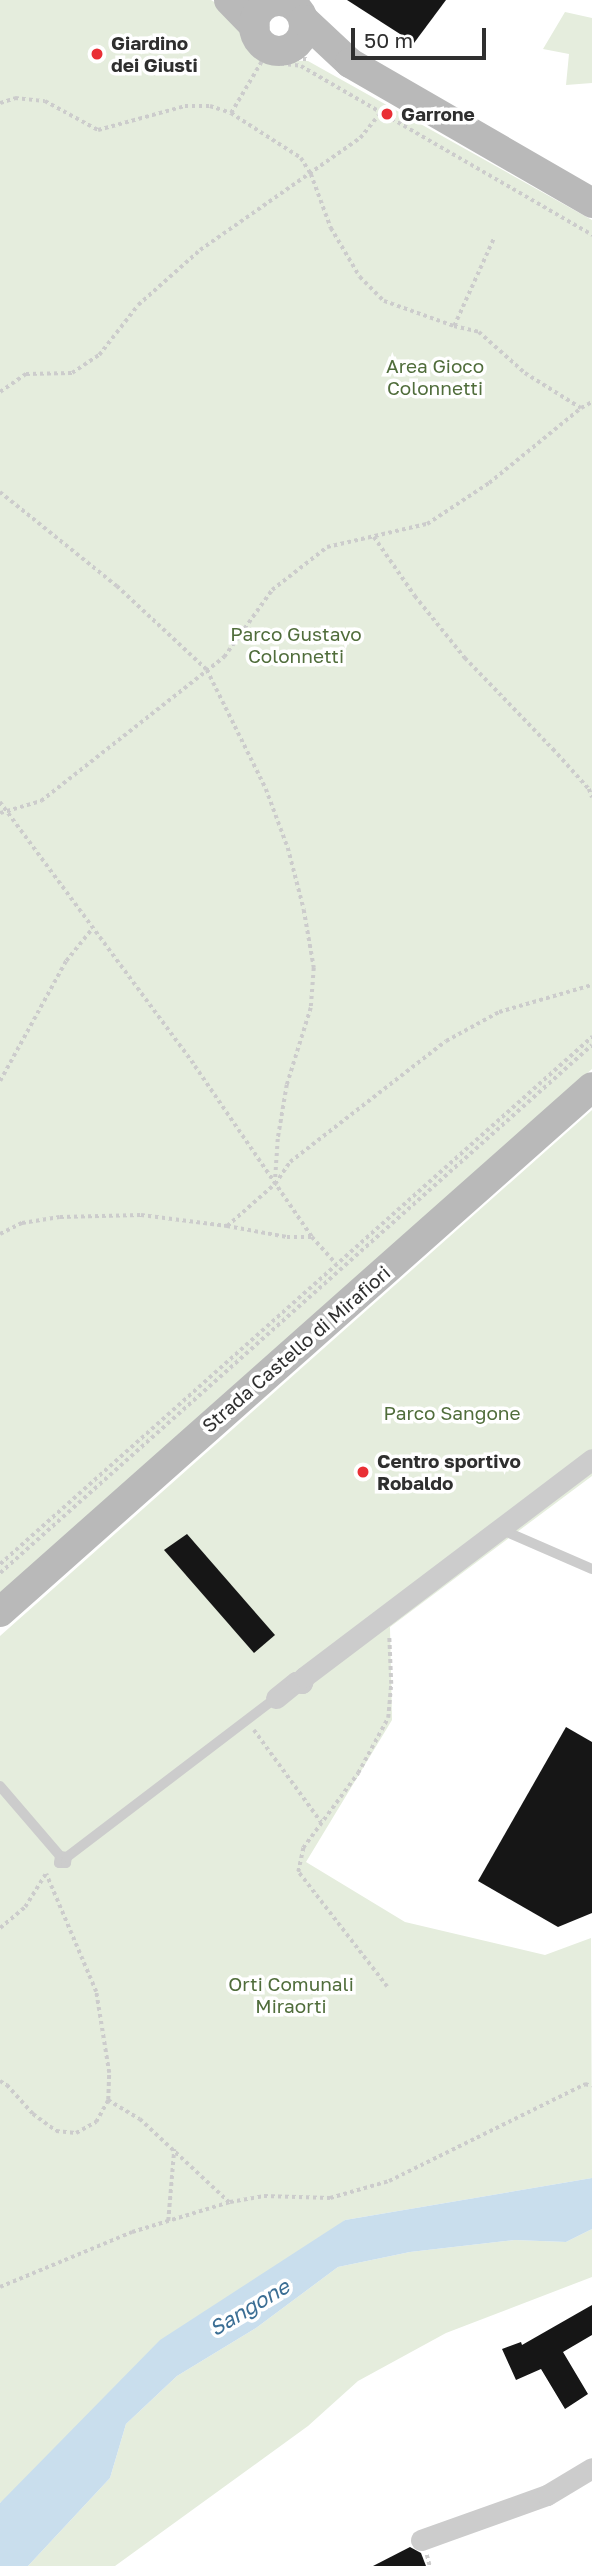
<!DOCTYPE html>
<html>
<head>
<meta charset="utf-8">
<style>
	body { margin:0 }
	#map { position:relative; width:592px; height:2566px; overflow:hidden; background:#fff; font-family:"Golos Text",sans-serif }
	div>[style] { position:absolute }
	.green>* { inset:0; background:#e5eddd }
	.water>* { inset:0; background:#c9deed }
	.building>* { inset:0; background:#161616 }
	.path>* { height:3.5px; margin-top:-1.75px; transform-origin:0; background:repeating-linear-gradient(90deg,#ccc 0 3.5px,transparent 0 7px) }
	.lane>* { height:10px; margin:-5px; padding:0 5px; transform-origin:5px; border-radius:5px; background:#ccc }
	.street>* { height:21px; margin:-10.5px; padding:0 10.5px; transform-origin:10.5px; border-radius:10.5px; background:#ccc }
	.secondary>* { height:30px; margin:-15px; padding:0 15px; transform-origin:15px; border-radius:15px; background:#b9b9b9 }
	.secondary>.ring { margin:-15px; padding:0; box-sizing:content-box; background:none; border:30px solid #b9b9b9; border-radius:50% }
	.dots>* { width:19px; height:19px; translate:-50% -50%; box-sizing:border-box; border:4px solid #fff; border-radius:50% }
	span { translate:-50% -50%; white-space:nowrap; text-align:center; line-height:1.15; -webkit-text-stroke:7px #fff; paint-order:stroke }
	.poi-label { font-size:19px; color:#2f2f2f; font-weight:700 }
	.left { translate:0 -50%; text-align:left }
	.park-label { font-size:19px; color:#506d3b }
	.street-label { font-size:19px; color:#2f2f2f }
	.water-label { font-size:21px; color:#3b6e94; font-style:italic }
	.scale { position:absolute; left:351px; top:28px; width:135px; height:32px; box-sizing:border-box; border:4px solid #2f2f2f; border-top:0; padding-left:9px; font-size:21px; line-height:24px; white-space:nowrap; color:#2f2f2f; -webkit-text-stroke:5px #fff; paint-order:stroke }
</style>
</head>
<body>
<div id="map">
	<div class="green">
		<div style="clip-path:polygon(0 0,211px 0,233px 13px,246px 41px,260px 52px,274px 60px,308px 61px,592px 220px,592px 1069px,0 1597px)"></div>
		<div style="clip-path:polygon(565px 12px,592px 18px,592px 83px,566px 85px,569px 54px,543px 49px)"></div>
		<div style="clip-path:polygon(592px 1110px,592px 1476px,390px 1627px,392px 1720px,306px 1862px,405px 1922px,545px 1955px,591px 1938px,592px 2178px,345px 2220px,0 2503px,0 1636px)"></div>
		<div style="clip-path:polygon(592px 2229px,592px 2277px,446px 2333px,358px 2381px,308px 2426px,115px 2566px,28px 2566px,110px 2478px,126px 2424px,177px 2376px,256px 2328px,338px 2267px,410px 2252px,515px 2240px,566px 2242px)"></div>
	</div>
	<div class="water">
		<div style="clip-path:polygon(592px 2178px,592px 2229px,566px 2242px,515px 2240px,410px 2252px,338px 2267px,256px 2328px,177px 2376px,126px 2424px,110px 2478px,28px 2566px,0 2566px,0 2503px,160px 2340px,345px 2220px)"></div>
	</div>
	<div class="building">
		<div style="clip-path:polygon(347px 0,446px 0,414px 43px)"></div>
		<div style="clip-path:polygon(187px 1534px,275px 1635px,254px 1653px,164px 1550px)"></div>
		<div style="clip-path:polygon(566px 1727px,592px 1742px,592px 1913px,558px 1927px,478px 1881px)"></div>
		<div style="clip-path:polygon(592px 2305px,592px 2335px,563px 2352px,588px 2394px,565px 2409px,541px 2369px,516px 2380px,502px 2349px,521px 2342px,522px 2345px)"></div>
		<div style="clip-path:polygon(410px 2547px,421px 2553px,426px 2566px,373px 2566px)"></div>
	</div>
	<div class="path">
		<div style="left:252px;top:50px;width:26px;rotate:31deg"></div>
		<div style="left:274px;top:63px;width:27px;rotate:6deg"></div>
		<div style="left:301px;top:66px;width:337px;rotate:30.1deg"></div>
		<div style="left:260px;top:50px;width:17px;rotate:28deg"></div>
		<div style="left:275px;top:58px;width:35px;rotate:2deg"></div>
		<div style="left:0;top:103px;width:16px;rotate:-18deg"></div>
		<div style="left:15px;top:98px;width:30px;rotate:6deg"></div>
		<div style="left:45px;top:101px;width:60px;rotate:28.7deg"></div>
		<div style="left:98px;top:130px;width:90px;rotate:-15.4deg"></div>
		<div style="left:185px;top:106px;width:25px"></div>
		<div style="left:210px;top:106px;width:22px;rotate:18deg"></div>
		<div style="left:231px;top:113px;width:83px;rotate:32.7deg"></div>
		<div style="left:301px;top:158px;width:19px;rotate:58deg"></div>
		<div style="left:311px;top:174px;width:58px;rotate:69.7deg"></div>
		<div style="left:331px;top:228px;width:57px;rotate:59.4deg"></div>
		<div style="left:360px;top:277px;width:34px;rotate:45deg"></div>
		<div style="left:384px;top:301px;width:74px;rotate:19.7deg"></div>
		<div style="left:454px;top:326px;width:26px;rotate:13deg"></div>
		<div style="left:479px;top:332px;width:62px;rotate:41.7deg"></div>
		<div style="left:525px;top:373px;width:66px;rotate:32deg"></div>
		<div style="left:581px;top:408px;width:13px;rotate:-29deg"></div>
		<div style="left:231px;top:113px;width:74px;rotate:-59.3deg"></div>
		<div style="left:454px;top:326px;width:97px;rotate:-65.6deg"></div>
		<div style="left:0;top:392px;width:32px;rotate:-35deg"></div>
		<div style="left:26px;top:374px;width:46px;rotate:-1.2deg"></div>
		<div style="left:72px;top:373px;width:32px;rotate:-34deg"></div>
		<div style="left:99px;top:355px;width:63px;rotate:-52deg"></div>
		<div style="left:138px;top:305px;width:83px;rotate:-41.6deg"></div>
		<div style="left:200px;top:250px;width:195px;rotate:-35deg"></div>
		<div style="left:360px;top:138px;width:36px;rotate:-51deg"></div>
		<div style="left:0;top:492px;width:150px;rotate:38.8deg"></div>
		<div style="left:117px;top:586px;width:123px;rotate:43deg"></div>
		<div style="left:207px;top:670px;width:133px;rotate:63.6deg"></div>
		<div style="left:266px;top:789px;width:63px;rotate:69.6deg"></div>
		<div style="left:288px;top:848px;width:64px;rotate:75.5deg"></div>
		<div style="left:304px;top:910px;width:59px;rotate:80.2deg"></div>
		<div style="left:314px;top:968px;width:40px;rotate:94.3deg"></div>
		<div style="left:311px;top:1008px;width:81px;rotate:107.3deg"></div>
		<div style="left:287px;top:1085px;width:55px;rotate:99.5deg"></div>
		<div style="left:278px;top:1139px;width:45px;rotate:93.8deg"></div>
		<div style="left:374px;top:537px;width:72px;rotate:55.2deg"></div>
		<div style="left:415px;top:596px;width:80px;rotate:51.1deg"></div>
		<div style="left:465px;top:658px;width:127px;rotate:46deg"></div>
		<div style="left:553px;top:749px;width:54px;rotate:48deg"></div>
		<div style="left:589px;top:789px;width:9px;rotate:69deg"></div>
		<div style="left:0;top:802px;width:328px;rotate:53.5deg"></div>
		<div style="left:195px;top:1066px;width:207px;rotate:55.6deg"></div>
		<div style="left:312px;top:1237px;width:36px;rotate:48deg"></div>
		<div style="left:0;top:813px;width:43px;rotate:-16.3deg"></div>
		<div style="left:41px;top:801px;width:233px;rotate:-38.2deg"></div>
		<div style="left:224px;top:657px;width:82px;rotate:-54.4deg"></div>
		<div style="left:272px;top:590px;width:70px;rotate:-38deg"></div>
		<div style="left:327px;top:547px;width:103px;rotate:-13deg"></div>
		<div style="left:427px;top:524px;width:74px;rotate:-33.5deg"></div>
		<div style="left:489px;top:483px;width:119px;rotate:-39.2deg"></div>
		<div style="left:0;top:1081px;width:137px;rotate:-61.2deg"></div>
		<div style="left:66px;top:961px;width:41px;rotate:-50.9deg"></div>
		<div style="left:227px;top:1226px;width:61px;rotate:10.4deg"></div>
		<div style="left:287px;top:1237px;width:24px"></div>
		<div style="left:0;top:1234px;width:25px;rotate:-27deg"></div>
		<div style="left:22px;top:1223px;width:38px;rotate:-9deg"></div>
		<div style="left:60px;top:1217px;width:81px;rotate:-1.4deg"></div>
		<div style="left:141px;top:1215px;width:87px;rotate:7.3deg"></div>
		<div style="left:227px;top:1226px;width:64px;rotate:-41.2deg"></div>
		<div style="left:275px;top:1184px;width:27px;rotate:-56deg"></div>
		<div style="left:290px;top:1162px;width:197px;rotate:-37.8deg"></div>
		<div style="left:446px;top:1041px;width:60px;rotate:-28.7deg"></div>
		<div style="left:499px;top:1012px;width:97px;rotate:-16.2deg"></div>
		<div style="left:0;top:1564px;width:793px;rotate:-41.68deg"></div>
		<div style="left:0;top:1573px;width:793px;rotate:-41.73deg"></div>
		<div style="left:254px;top:1730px;width:114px;rotate:53.9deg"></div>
		<div style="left:0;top:1928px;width:33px;rotate:-40deg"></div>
		<div style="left:25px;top:1907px;width:39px;rotate:-58deg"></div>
		<div style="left:387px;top:1987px;width:145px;rotate:-127.7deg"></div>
		<div style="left:298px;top:1872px;width:25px;rotate:-78deg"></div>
		<div style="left:303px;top:1848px;width:93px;rotate:-53.7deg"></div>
		<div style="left:358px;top:1773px;width:63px;rotate:-61.4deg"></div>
		<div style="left:388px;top:1718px;width:34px;rotate:-85deg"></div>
		<div style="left:391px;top:1684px;width:48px;rotate:-92.4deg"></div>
		<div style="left:0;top:2081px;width:8px;rotate:30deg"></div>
		<div style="left:7px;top:2085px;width:39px;rotate:48deg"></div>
		<div style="left:33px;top:2114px;width:29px;rotate:36deg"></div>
		<div style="left:56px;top:2131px;width:20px;rotate:6deg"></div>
		<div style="left:76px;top:2133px;width:23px;rotate:-29deg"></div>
		<div style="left:96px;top:2122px;width:25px;rotate:-61deg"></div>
		<div style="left:108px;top:2100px;width:27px;rotate:-88deg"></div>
		<div style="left:109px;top:2073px;width:82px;rotate:-99.1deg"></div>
		<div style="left:96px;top:1992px;width:128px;rotate:-113deg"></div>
		<div style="left:108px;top:2100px;width:37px;rotate:31deg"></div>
		<div style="left:140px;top:2119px;width:122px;rotate:43deg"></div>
		<div style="left:168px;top:2221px;width:72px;rotate:-85.2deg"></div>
		<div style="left:0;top:2287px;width:143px;rotate:-22.6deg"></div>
		<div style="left:132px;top:2232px;width:102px;rotate:-17deg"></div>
		<div style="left:230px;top:2202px;width:35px;rotate:-10deg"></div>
		<div style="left:264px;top:2196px;width:66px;rotate:1.7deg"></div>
		<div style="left:330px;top:2198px;width:61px;rotate:-16.1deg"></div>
		<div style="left:389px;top:2181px;width:219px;rotate:-26.3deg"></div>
		<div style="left:585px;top:2084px;width:7px;rotate:16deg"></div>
		<div style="left:427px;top:2555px;width:11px;rotate:75deg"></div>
	</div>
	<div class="lane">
		<div style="left:500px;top:1529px;width:100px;rotate:23.5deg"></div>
		<div style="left:0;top:1786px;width:92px;rotate:49.4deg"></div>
		<div style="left:67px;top:1857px;width:7px;rotate:-172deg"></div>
		<div style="left:60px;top:1856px;width:7px;rotate:98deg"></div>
		<div style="left:59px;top:1863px;width:7px"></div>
		<div style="left:66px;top:1863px;width:6px;rotate:-81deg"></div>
		<div style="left:67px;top:1857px;width:263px;rotate:-37.3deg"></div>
	</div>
	<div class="street">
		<div style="left:286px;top:1px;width:2px;rotate:-27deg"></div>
		<div style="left:276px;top:1698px;width:26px;rotate:-39deg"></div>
		<div style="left:296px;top:1682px;width:6px;rotate:9deg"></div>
		<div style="left:302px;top:1683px;width:6px;rotate:-72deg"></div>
		<div style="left:304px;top:1677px;width:361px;rotate:-37.1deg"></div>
		<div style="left:421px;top:2540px;width:134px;rotate:-19.7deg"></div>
		<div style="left:547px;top:2495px;width:52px;rotate:-31deg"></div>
	</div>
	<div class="secondary">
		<div style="left:229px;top:0;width:37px;rotate:46deg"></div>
		<div class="ring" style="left:254px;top:1px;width:20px;height:20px"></div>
		<div style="left:304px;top:20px;width:63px;rotate:43.1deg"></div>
		<div style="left:350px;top:63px;width:280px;rotate:30deg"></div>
		<div style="left:0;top:1612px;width:791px;rotate:-41.57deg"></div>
	</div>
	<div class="dots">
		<div style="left:97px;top:54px;background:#e92f35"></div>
		<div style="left:387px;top:114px;background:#e92f35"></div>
		<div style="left:363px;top:1472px;background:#e92f35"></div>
	</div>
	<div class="poi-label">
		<span class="left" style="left:111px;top:54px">Giardino<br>dei Giusti</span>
		<span class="left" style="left:401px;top:114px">Garrone</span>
		<span class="left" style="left:377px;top:1472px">Centro sportivo<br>Robaldo</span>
	</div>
	<div class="park-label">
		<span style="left:435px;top:377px">Area Gioco<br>Colonnetti</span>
		<span style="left:296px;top:645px">Parco Gustavo<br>Colonnetti</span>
		<span style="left:452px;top:1413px">Parco Sangone</span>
		<span style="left:291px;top:1995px">Orti Comunali<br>Miraorti</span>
	</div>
	<div class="street-label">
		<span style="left:296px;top:1349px;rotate:-41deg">Strada Castello di Mirafiori</span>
	</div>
	<div class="water-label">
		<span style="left:249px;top:2307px;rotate:-31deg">Sangone</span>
	</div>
	<div class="scale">50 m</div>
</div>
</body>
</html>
